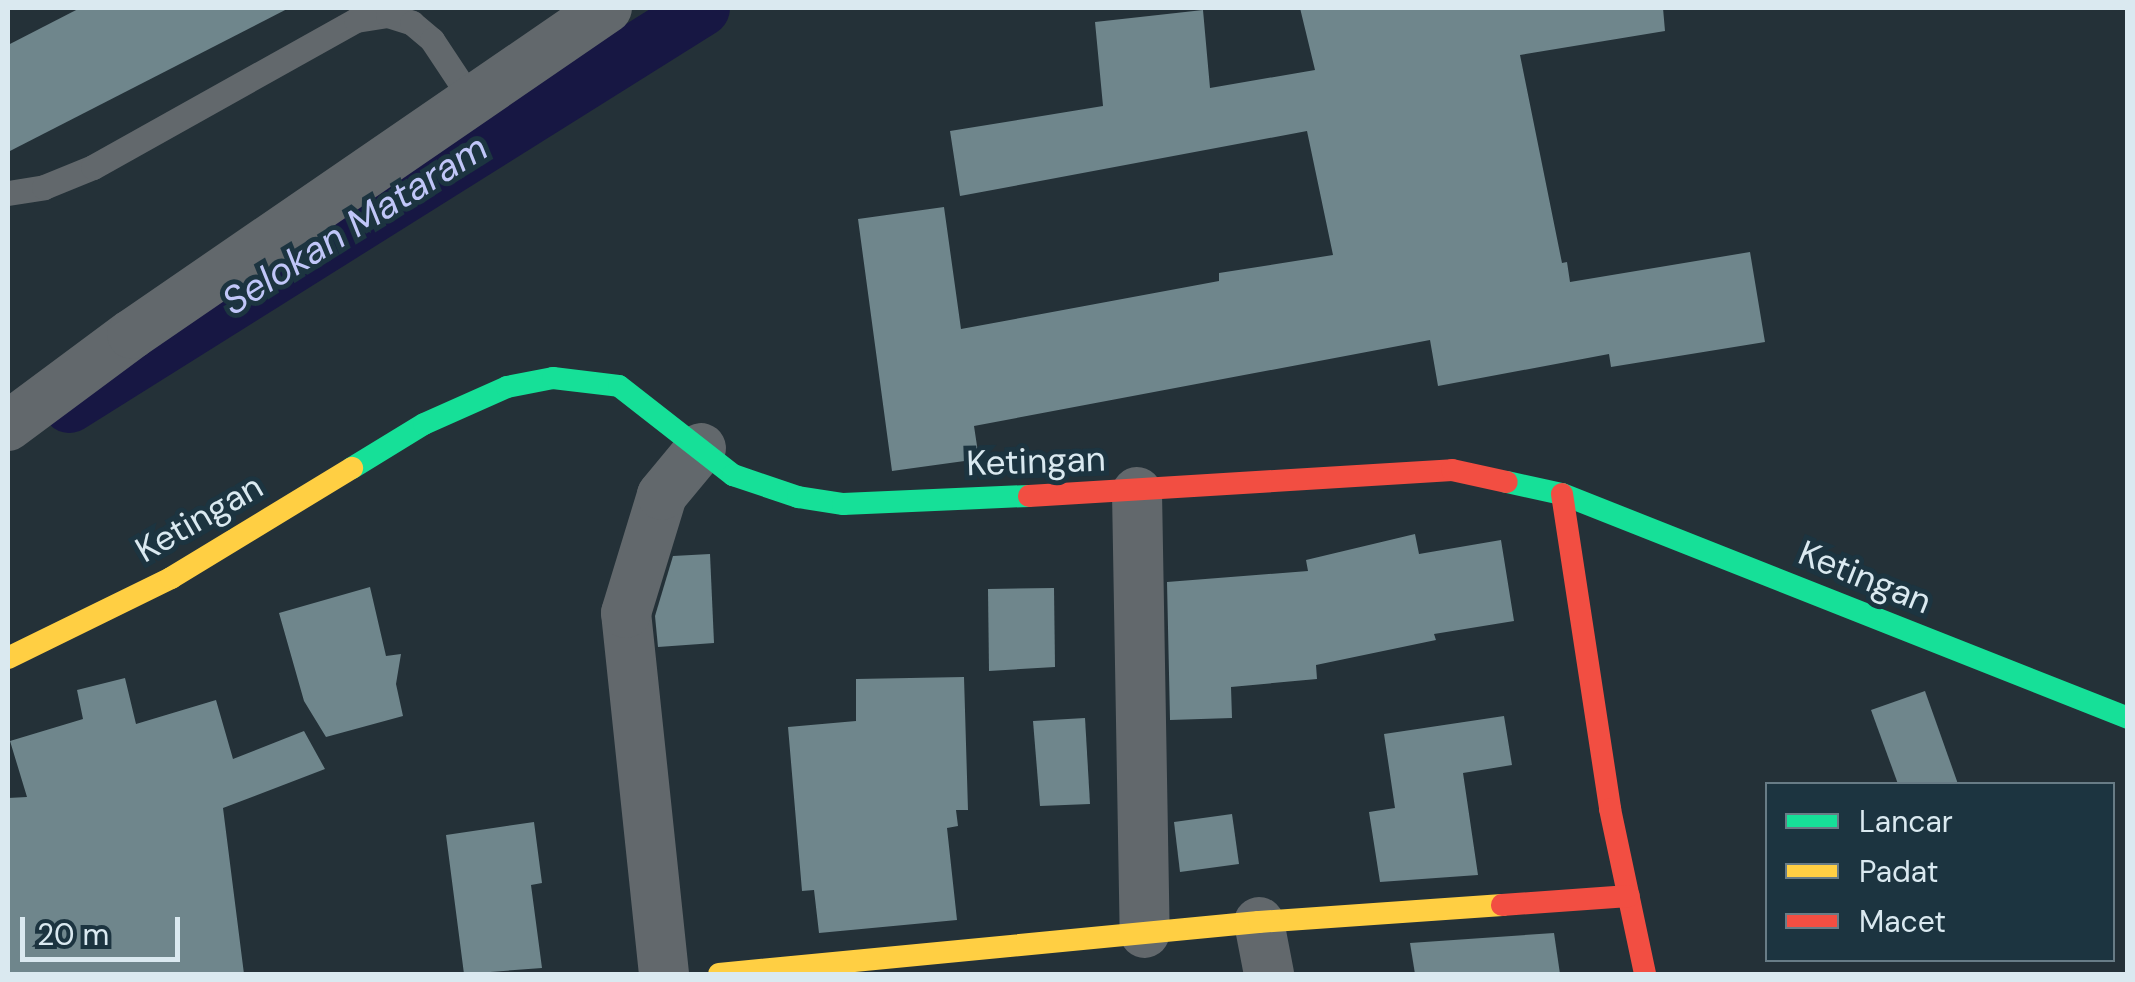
<!DOCTYPE html>
<html>
<head>
<meta charset="utf-8">
<style>
	body { margin:0 }
	#map { position:relative; width:2135px; height:982px; overflow:hidden; background:#243138; font-family:"DM Sans",sans-serif }
	div>[style] { position:absolute }
	.canal>* { height:55px; margin:-27.5px; padding:0 27.5px; transform-origin:27.5px; border-radius:27.5px; background:#171743 }
	.building>* { inset:0; background:#6f868c }
	.lane>* { height:25px; margin:-12.5px; padding:0 12.5px; transform-origin:12.5px; border-radius:12.5px; background:#62686c }
	.street>* { height:50px; margin:-25px; padding:0 25px; transform-origin:25px; border-radius:25px; background:#62686c }
	.fast>* { height:22px; margin:-11px; padding:0 11px; transform-origin:11px; border-radius:11px; background:#16e098 }
	.slow>* { height:22px; margin:-11px; padding:0 11px; transform-origin:11px; border-radius:11px; background:#ffcf43 }
	.jam>* { height:22px; margin:-11px; padding:0 11px; transform-origin:11px; border-radius:11px; background:#f24e42 }
	span { translate:-50% -50%; white-space:nowrap; text-align:center; line-height:1.15; -webkit-text-stroke:10px #1c3440; paint-order:stroke }
	.street-label { font-size:35px; color:#dae9f0 }
	.water-label { font-size:38px; color:#c0c6f8; font-style:italic }
	.frame { position:absolute; inset:0; border:10px solid #dae9f0; pointer-events:none }
	.legend { position:absolute; left:1765px; top:782px; width:350px; height:180px; box-sizing:border-box; background:#1c3440; border:2px solid #687c86; margin:0; padding:12px 18px; list-style:none; font-size:30px; color:#dae9f0 }
	.legend li { display:flex; align-items:center; gap:20px; height:50px }
	.legend b { width:50px; border:2px solid #687c86 }
	.scale { position:absolute; left:20px; top:917px; width:160px; height:45px; box-sizing:border-box; border:5px solid #dae9f0; border-top:0; padding-left:12px; font-size:30px; line-height:35px; white-space:nowrap; color:#dae9f0; -webkit-text-stroke:8px #1c3440; paint-order:stroke }
</style>
</head>
<body>
<div id="map">
	<div class="canal">
		<div style="left:69px;top:405px;width:747px;rotate:-32.09deg"></div>
	</div>
	<div class="building">
		<div style="clip-path:polygon(80px 8px,289px 8px,8px 152px,8px 45px)"></div>
		<div style="clip-path:polygon(1300px 8px,1663px 8px,1665px 31px,1520px 55px,1562px 263px,1567px 262px,1570px 282px,1750px 252px,1765px 342px,1611px 367px,1609px 354px,1438px 386px,1430px 340px,974px 426px,979px 459px,892px 471px,858px 219px,944px 207px,961px 329px,1219px 281px,1219px 273px,1333px 255px,1307px 131px,960px 196px,950px 131px,1103px 106px,1095px 22px,1203px 10px,1210px 88px,1315px 70px)"></div>
		<div style="clip-path:polygon(1415px 534px,1419px 554px,1501px 540px,1514px 621px,1434px 634px,1436px 640px,1316px 665px,1317px 679px,1231px 687px,1232px 718px,1170px 720px,1167px 582px,1308px 571px,1306px 560px)"></div>
		<div style="clip-path:polygon(710px 554px,714px 643px,658px 647px,655px 616px,673px 556px)"></div>
		<div style="clip-path:polygon(370px 587px,386px 656px,401px 654px,396px 684px,403px 716px,326px 737px,304px 701px,279px 613px)"></div>
		<div style="clip-path:polygon(1054px 588px,1055px 667px,989px 671px,988px 589px)"></div>
		<div style="clip-path:polygon(964px 677px,968px 810px,956px 810px,958px 826px,947px 828px,957px 920px,819px 933px,814px 890px,802px 891px,788px 727px,856px 721px,856px 679px)"></div>
		<div style="clip-path:polygon(125px 678px,136px 724px,216px 700px,233px 759px,304px 731px,325px 769px,223px 808px,244px 974px,8px 974px,8px 798px,27px 797px,10px 741px,83px 719px,77px 690px)"></div>
		<div style="clip-path:polygon(1925px 691px,1958px 784px,1898px 784px,1871px 710px)"></div>
		<div style="clip-path:polygon(1504px 716px,1512px 765px,1463px 773px,1478px 875px,1380px 882px,1369px 812px,1395px 808px,1384px 734px)"></div>
		<div style="clip-path:polygon(1085px 718px,1090px 804px,1040px 806px,1033px 721px)"></div>
		<div style="clip-path:polygon(1232px 814px,1239px 864px,1180px 872px,1174px 822px)"></div>
		<div style="clip-path:polygon(534px 822px,542px 883px,531px 885px,542px 968px,464px 974px,446px 835px)"></div>
		<div style="clip-path:polygon(1554px 933px,1560px 974px,1415px 974px,1410px 943px)"></div>
	</div>
	<div class="lane">
		<div style="left:8px;top:193px;width:36px;rotate:-9deg"></div>
		<div style="left:44px;top:187px;width:53px;rotate:-22.2deg"></div>
		<div style="left:93px;top:167px;width:301px;rotate:-29.2deg"></div>
		<div style="left:356px;top:20px;width:32px;rotate:-9deg"></div>
		<div style="left:388px;top:15px;width:25px;rotate:18deg"></div>
		<div style="left:412px;top:23px;width:26px;rotate:40deg"></div>
		<div style="left:432px;top:40px;width:71px;rotate:56.5deg"></div>
	</div>
	<div class="street">
		<div style="left:8px;top:426px;width:154px;rotate:-36.6deg"></div>
		<div style="left:132px;top:334px;width:576px;rotate:-34.46deg"></div>
		<div style="left:1137px;top:492px;width:441px;rotate:89deg"></div>
		<div style="left:1259px;top:922px;width:53px;rotate:79.1deg"></div>
		<div style="left:664px;top:974px;width:363px;rotate:-96deg"></div>
		<div style="left:626px;top:613px;width:123px;rotate:-73deg"></div>
		<div style="left:662px;top:495px;width:61px;rotate:-50.3deg"></div>
	</div>
	<div class="fast">
		<div style="left:352px;top:468px;width:84px;rotate:-31.4deg"></div>
		<div style="left:424px;top:424px;width:91px;rotate:-24deg"></div>
		<div style="left:507px;top:387px;width:47px;rotate:-11.1deg"></div>
		<div style="left:553px;top:378px;width:66px;rotate:6.9deg"></div>
		<div style="left:619px;top:386px;width:145px;rotate:38deg"></div>
		<div style="left:733px;top:475px;width:69px;rotate:18.7deg"></div>
		<div style="left:798px;top:497px;width:46px;rotate:8.8deg"></div>
		<div style="left:843px;top:504px;width:186px;rotate:-2.5deg"></div>
		<div style="left:1507px;top:482px;width:56px;rotate:12.3deg"></div>
		<div style="left:1562px;top:494px;width:609px;rotate:21.59deg"></div>
	</div>
	<div class="slow">
		<div style="left:8px;top:658px;width:182px;rotate:-26.1deg"></div>
		<div style="left:171px;top:578px;width:212px;rotate:-31.3deg"></div>
		<div style="left:719px;top:974px;width:542px;rotate:-5.5deg"></div>
		<div style="left:1259px;top:922px;width:244px;rotate:-4deg"></div>
	</div>
	<div class="jam">
		<div style="left:1562px;top:494px;width:319px;rotate:81.3deg"></div>
		<div style="left:1610px;top:809px;width:169px;rotate:78deg"></div>
		<div style="left:1029px;top:496px;width:424px;rotate:-3.5deg"></div>
		<div style="left:1452px;top:470px;width:56px;rotate:12.3deg"></div>
		<div style="left:1502px;top:905px;width:127px;rotate:-4.1deg"></div>
	</div>
	<div class="street-label">
		<span style="left:1036px;top:461px;rotate:-2deg">Ketingan</span>
		<span style="left:199px;top:518px;rotate:-30deg">Ketingan</span>
		<span style="left:1865px;top:577px;rotate:22deg">Ketingan</span>
	</div>
	<div class="water-label">
		<span style="left:355px;top:225px;rotate:-32deg">Selokan Mataram</span>
	</div>
	<div class="frame"></div>
	<ul class="legend">
	<li><b style="height:12px;background:#16e098"></b>Lancar</li>
	<li><b style="height:12px;background:#ffcf43"></b>Padat</li>
	<li><b style="height:12px;background:#f24e42"></b>Macet</li>
	</ul>
	<div class="scale">20 m</div>
</div>
</body>
</html>
